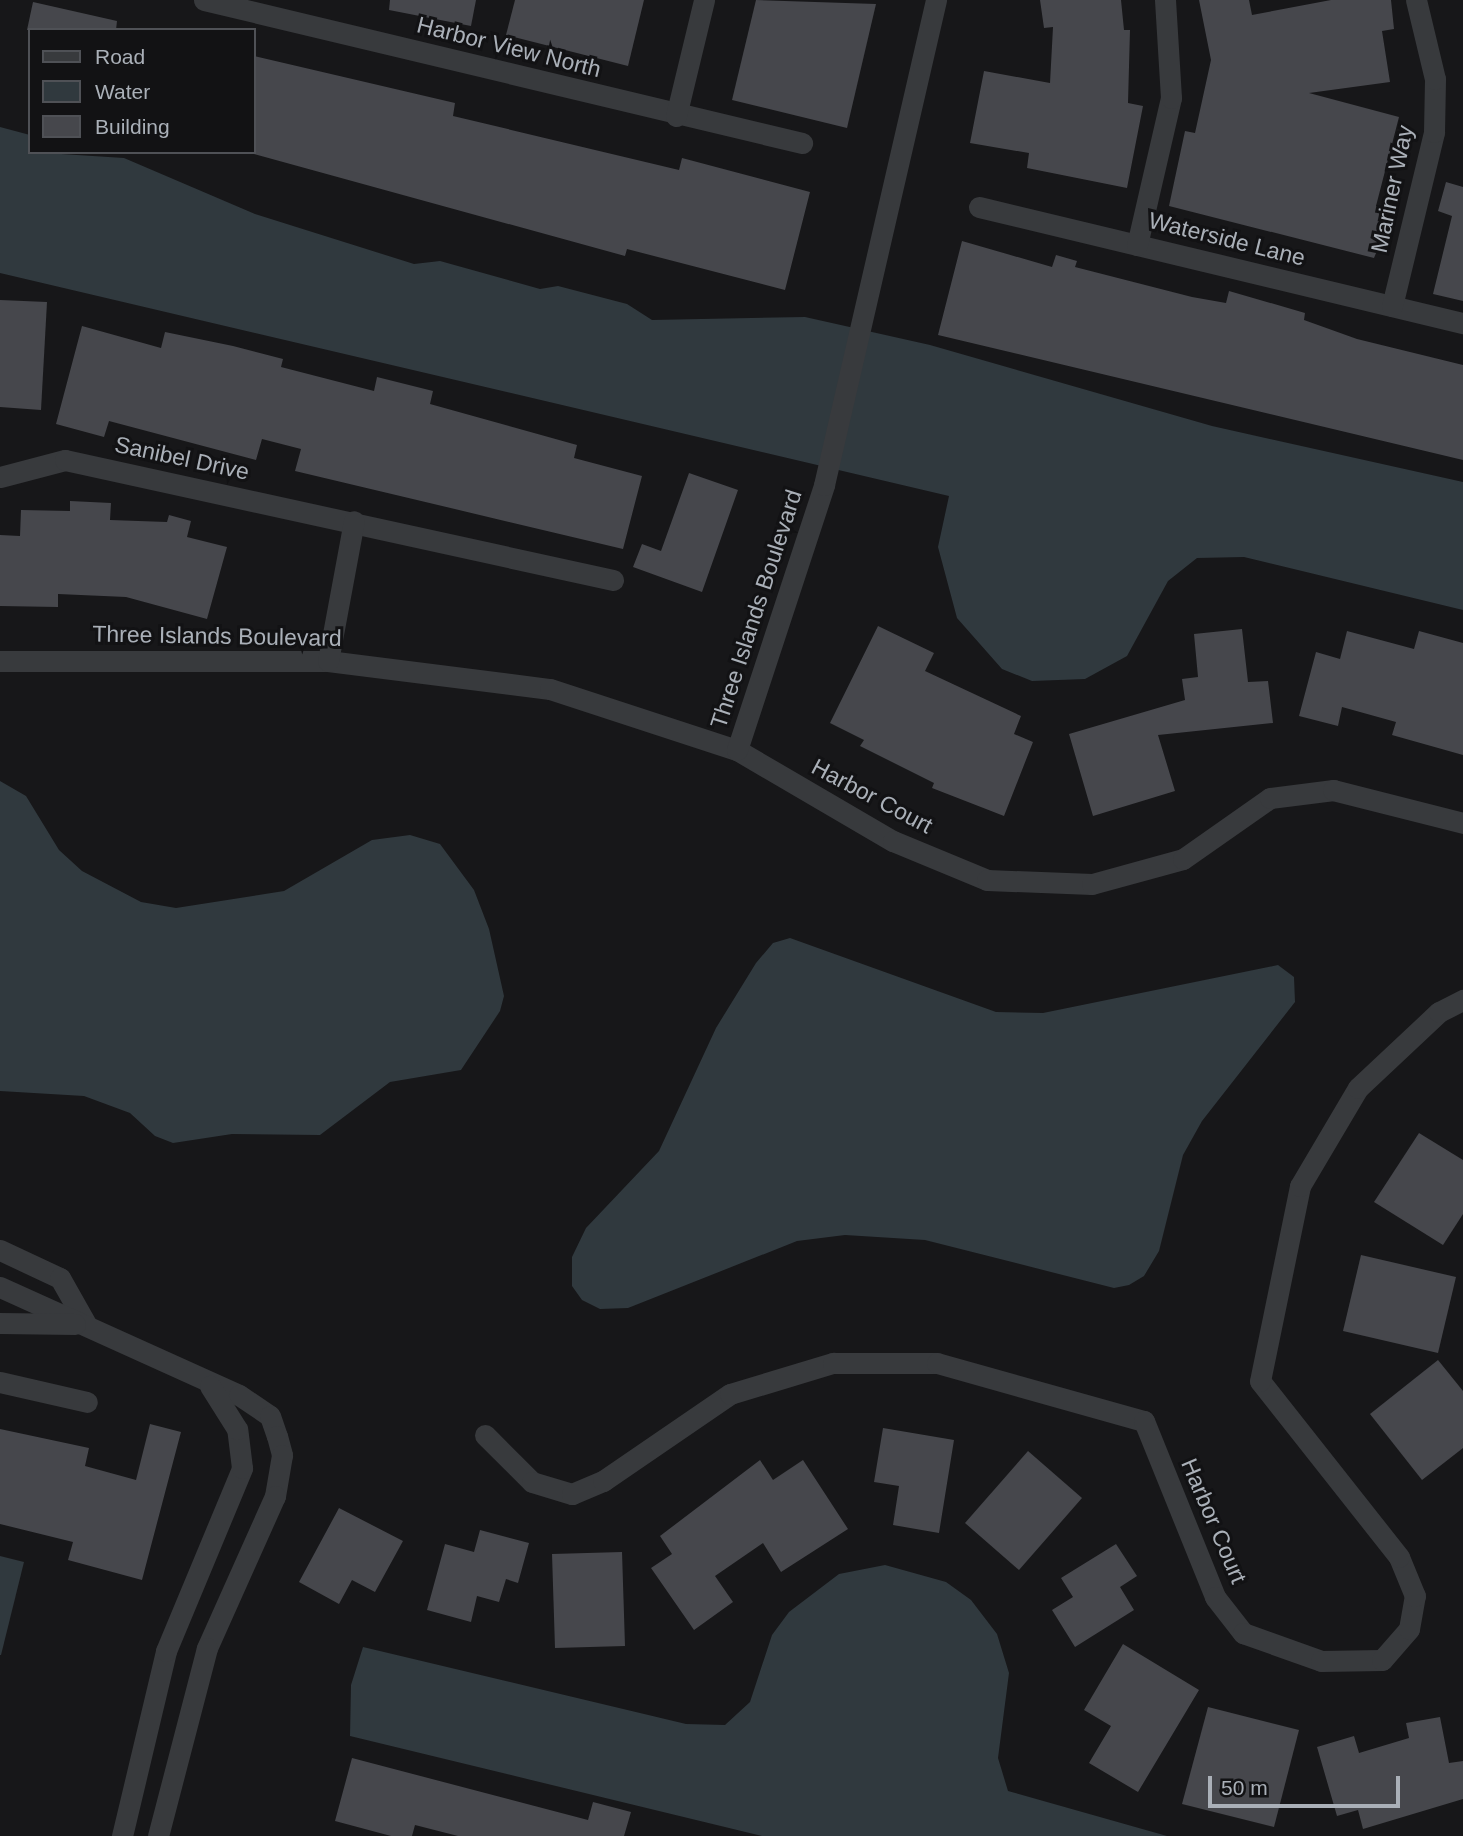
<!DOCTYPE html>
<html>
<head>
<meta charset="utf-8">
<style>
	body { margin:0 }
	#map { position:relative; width:1463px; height:1836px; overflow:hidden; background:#171719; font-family:Helvetica,sans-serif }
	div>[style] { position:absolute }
	.water>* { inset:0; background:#30393e }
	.building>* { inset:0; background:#46474c }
	.street>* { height:21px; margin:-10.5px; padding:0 10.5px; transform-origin:10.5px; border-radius:10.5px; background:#383a3d }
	span { translate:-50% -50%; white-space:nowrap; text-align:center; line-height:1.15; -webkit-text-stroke:6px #121214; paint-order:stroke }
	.street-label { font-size:23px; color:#aab0b8 }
	.legend { position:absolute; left:28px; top:28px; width:228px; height:126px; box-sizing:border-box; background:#121214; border:2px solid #4f5156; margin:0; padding:9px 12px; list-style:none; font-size:21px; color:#aab0b8 }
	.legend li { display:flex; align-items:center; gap:14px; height:35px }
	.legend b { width:35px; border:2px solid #4f5156 }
	.scale { position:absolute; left:1208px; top:1776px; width:192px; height:32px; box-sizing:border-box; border:4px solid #aab0b8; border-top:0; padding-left:9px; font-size:21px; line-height:24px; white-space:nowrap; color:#aab0b8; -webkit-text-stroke:5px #121214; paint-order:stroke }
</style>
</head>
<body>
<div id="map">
	<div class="water">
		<div style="clip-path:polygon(0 127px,30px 135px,30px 152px,124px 158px,255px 214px,414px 264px,440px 261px,540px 289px,558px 286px,627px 304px,652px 320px,805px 317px,930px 345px,1212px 426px,1463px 482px,1463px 610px,1244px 557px,1197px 558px,1168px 581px,1127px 656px,1085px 679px,1032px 681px,1002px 669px,957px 618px,938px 547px,949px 496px,0 273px)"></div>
		<div style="clip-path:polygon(0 781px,26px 796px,59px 850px,82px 871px,141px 902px,176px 908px,284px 891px,372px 840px,410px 835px,440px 844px,474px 890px,489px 929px,504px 996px,500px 1011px,461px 1070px,390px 1082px,320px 1135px,232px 1134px,173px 1143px,155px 1136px,130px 1113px,84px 1096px,0 1091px)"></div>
		<div style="clip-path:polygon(790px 938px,996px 1012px,1043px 1013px,1278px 965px,1294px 977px,1295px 1002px,1202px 1121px,1183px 1155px,1159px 1251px,1144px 1276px,1129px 1285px,1114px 1288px,925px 1240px,845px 1235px,797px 1241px,628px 1308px,600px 1309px,582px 1300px,572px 1286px,572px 1257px,586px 1228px,659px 1151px,716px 1028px,756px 963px,773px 943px)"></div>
		<div style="clip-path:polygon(0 1556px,24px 1562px,1px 1655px,0 1655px)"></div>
		<div style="clip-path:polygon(885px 1565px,946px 1582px,971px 1600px,997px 1634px,1009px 1673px,998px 1758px,1008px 1791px,1167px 1836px,762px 1836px,350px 1736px,351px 1685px,363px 1647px,686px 1724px,725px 1725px,750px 1702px,772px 1635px,789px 1612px,839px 1574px)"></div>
	</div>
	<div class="building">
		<div style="clip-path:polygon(390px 0,476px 0,471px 26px,389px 10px)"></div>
		<div style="clip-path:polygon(515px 0,644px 0,628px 66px,506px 35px)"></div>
		<div style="clip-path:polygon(756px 0,876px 4px,847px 128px,732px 100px)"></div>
		<div style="clip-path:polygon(1040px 0,1121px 0,1124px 30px,1130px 30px,1128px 103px,1143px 106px,1127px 188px,1027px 168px,1029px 153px,970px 143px,984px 71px,1050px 83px,1053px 27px,1044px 28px)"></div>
		<div style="clip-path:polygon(1199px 0,1249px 0,1252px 15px,1331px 0,1391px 0,1394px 29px,1382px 31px,1390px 82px,1309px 93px,1399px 117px,1376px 206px,1385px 208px,1380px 229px,1385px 231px,1374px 258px,1169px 206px,1185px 131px,1195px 133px,1211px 60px)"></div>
		<div style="clip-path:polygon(33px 2px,117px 21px,116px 30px,27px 30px)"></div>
		<div style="clip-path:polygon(254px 56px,455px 103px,453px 116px,679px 170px,682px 158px,810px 192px,785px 290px,627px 249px,625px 256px,254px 154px)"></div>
		<div style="clip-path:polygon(1446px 182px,1463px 187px,1463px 301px,1433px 294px,1452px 216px,1438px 211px)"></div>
		<div style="clip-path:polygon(962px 241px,1052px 267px,1056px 255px,1077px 261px,1075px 267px,1192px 297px,1226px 303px,1229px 291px,1305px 313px,1304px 320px,1357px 339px,1463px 365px,1463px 460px,938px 335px)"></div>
		<div style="clip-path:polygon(0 300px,47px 302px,41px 410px,0 407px)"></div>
		<div style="clip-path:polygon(82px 326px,161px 348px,165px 332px,233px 346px,283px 359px,281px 367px,374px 391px,377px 377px,433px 391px,430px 404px,577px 445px,574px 458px,642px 476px,623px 549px,295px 471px,301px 449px,262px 439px,256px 460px,109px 421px,104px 437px,56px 424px)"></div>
		<div style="clip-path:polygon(689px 473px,738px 490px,702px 592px,633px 567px,642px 544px,661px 551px)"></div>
		<div style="clip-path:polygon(70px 501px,111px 503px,110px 520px,167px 522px,169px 515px,191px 521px,187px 537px,227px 547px,207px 619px,126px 597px,58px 594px,58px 607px,0 606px,0 535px,20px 536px,21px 510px,70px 511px)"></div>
		<div style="clip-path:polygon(878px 626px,934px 653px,925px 671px,1021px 716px,1014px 734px,1033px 742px,1004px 816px,932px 788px,934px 783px,860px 746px,864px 740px,830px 723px)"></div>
		<div style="clip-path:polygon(1242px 629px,1248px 682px,1268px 681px,1273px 723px,1158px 735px,1175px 791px,1093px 816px,1069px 734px,1185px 700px,1182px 679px,1198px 677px,1194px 634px)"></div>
		<div style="clip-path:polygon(1347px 631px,1414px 649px,1419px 631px,1463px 643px,1463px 755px,1392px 735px,1396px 722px,1342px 707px,1338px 726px,1299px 716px,1316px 652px,1340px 659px)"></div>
		<div style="clip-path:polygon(1419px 1133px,1463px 1160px,1463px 1214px,1443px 1245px,1374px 1202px)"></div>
		<div style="clip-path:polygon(1361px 1255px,1456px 1277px,1438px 1353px,1343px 1331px)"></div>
		<div style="clip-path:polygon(1438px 1360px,1463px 1391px,1463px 1448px,1422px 1480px,1370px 1414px)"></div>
		<div style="clip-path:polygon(150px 1424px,181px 1432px,142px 1580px,68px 1560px,73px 1542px,0 1524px,0 1429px,89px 1448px,85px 1466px,136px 1480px)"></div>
		<div style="clip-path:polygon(883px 1428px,954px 1440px,939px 1533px,893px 1525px,899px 1486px,874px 1482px)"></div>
		<div style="clip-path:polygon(1028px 1451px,1082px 1498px,1019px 1570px,965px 1523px)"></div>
		<div style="clip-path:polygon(760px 1460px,773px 1480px,803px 1460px,848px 1529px,781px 1572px,763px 1543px,715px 1576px,733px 1602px,694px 1630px,651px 1568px,672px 1554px,660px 1536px)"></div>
		<div style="clip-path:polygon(339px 1508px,403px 1541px,375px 1592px,352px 1580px,339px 1604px,299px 1582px)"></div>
		<div style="clip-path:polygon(480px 1530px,529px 1543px,518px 1583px,506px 1579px,499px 1602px,477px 1596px,471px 1622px,427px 1610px,445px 1544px,474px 1552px)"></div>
		<div style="clip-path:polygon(1116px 1544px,1137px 1576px,1120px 1587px,1134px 1610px,1075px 1647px,1052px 1610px,1073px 1597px,1061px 1578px)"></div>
		<div style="clip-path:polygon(622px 1552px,625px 1646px,555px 1648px,552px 1554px)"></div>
		<div style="clip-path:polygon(1123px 1644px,1199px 1690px,1138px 1792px,1089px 1763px,1111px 1726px,1084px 1710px)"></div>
		<div style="clip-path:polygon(1208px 1707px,1299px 1730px,1274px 1827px,1182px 1804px)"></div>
		<div style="clip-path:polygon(1440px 1717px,1449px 1763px,1463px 1761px,1463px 1799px,1363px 1829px,1358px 1810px,1337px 1816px,1317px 1747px,1354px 1736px,1359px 1753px,1409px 1738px,1406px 1723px)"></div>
		<div style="clip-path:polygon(352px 1758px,588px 1820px,593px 1802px,631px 1812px,624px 1836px,458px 1836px,415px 1825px,412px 1836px,391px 1836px,335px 1821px)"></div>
	</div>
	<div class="street">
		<div style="left:204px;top:0;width:615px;rotate:13.45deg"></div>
		<div style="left:676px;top:116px;width:119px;rotate:-76.4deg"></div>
		<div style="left:979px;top:207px;width:498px;rotate:13.5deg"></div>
		<div style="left:1137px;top:245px;width:151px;rotate:-77deg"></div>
		<div style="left:1171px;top:98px;width:98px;rotate:-93.5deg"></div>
		<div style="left:1392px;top:306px;width:179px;rotate:-76.4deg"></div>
		<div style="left:1434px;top:132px;width:53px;rotate:-88.9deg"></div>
		<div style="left:1435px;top:79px;width:81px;rotate:-103.5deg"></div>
		<div style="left:0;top:477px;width:67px;rotate:-14.7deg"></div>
		<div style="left:65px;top:460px;width:561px;rotate:12.35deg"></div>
		<div style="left:0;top:661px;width:328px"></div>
		<div style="left:328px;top:661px;width:224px;rotate:7.2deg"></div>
		<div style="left:550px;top:689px;width:197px;rotate:18.1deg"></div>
		<div style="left:737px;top:750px;width:181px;rotate:30.3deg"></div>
		<div style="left:893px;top:841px;width:102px;rotate:22.5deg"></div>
		<div style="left:987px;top:880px;width:105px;rotate:2.2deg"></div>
		<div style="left:1092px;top:884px;width:94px;rotate:-15.4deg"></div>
		<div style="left:1183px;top:859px;width:106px;rotate:-35deg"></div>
		<div style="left:1270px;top:798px;width:64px;rotate:-7.2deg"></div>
		<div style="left:1333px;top:790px;width:134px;rotate:14.2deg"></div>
		<div style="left:328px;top:661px;width:142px;rotate:-79.5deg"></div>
		<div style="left:737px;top:750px;width:279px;rotate:-71.8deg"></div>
		<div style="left:824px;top:485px;width:498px;rotate:-77deg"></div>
		<div style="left:0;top:1250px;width:66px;rotate:25deg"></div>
		<div style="left:60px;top:1278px;width:53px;rotate:60.5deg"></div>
		<div style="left:0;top:1287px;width:262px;rotate:24.3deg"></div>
		<div style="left:239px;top:1395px;width:37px;rotate:34deg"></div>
		<div style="left:270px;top:1416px;width:21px;rotate:71deg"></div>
		<div style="left:277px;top:1436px;width:20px;rotate:75deg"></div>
		<div style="left:282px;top:1455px;width:42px;rotate:99.7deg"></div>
		<div style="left:275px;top:1496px;width:167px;rotate:114.1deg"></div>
		<div style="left:207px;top:1648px;width:194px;rotate:104.6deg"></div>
		<div style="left:0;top:1323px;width:75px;rotate:0.8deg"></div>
		<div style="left:0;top:1382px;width:89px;rotate:12.9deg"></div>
		<div style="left:485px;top:1435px;width:66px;rotate:45deg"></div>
		<div style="left:532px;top:1482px;width:42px;rotate:16.7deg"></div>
		<div style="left:572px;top:1494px;width:34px;rotate:-23deg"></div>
		<div style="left:603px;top:1481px;width:154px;rotate:-34.4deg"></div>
		<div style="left:730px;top:1394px;width:108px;rotate:-16.8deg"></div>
		<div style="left:833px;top:1363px;width:104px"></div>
		<div style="left:937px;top:1363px;width:215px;rotate:15.7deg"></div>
		<div style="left:1144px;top:1421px;width:190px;rotate:68deg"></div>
		<div style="left:1215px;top:1597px;width:46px;rotate:52.1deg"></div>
		<div style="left:1243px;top:1633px;width:83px;rotate:19.7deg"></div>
		<div style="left:1321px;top:1661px;width:61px;rotate:-0.9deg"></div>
		<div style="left:1382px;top:1660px;width:41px;rotate:-48.9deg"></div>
		<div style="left:1409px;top:1629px;width:34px;rotate:-80deg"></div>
		<div style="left:1415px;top:1596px;width:42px;rotate:-112.3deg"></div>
		<div style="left:1399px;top:1557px;width:224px;rotate:-128.3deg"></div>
		<div style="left:1260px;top:1381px;width:199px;rotate:-78.4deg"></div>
		<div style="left:1300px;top:1186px;width:114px;rotate:-59.4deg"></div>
		<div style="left:1358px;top:1088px;width:111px;rotate:-43.2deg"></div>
		<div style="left:1439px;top:1012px;width:27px;rotate:-27deg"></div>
		<div style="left:122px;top:1836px;width:190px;rotate:-76.6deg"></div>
		<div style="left:166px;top:1651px;width:198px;rotate:-67.4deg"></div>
		<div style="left:242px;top:1468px;width:39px;rotate:-97deg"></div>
		<div style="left:237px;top:1429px;width:51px;rotate:-122.1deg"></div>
	</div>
	<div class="street-label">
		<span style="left:509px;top:47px;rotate:14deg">Harbor View North</span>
		<span style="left:1392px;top:189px;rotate:-78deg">Mariner Way</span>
		<span style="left:1227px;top:239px;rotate:14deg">Waterside Lane</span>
		<span style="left:182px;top:458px;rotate:12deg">Sanibel Drive</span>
		<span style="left:756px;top:609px;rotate:-72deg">Three Islands Boulevard</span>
		<span style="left:217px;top:636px;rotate:1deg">Three Islands Boulevard</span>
		<span style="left:872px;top:796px;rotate:28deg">Harbor Court</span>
		<span style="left:1214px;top:1521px;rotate:67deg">Harbor Court</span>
	</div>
	<ul class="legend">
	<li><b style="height:9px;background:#383a3d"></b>Road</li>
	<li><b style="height:19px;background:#30393e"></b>Water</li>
	<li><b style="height:19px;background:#46474c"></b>Building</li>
	</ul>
	<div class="scale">50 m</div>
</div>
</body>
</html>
